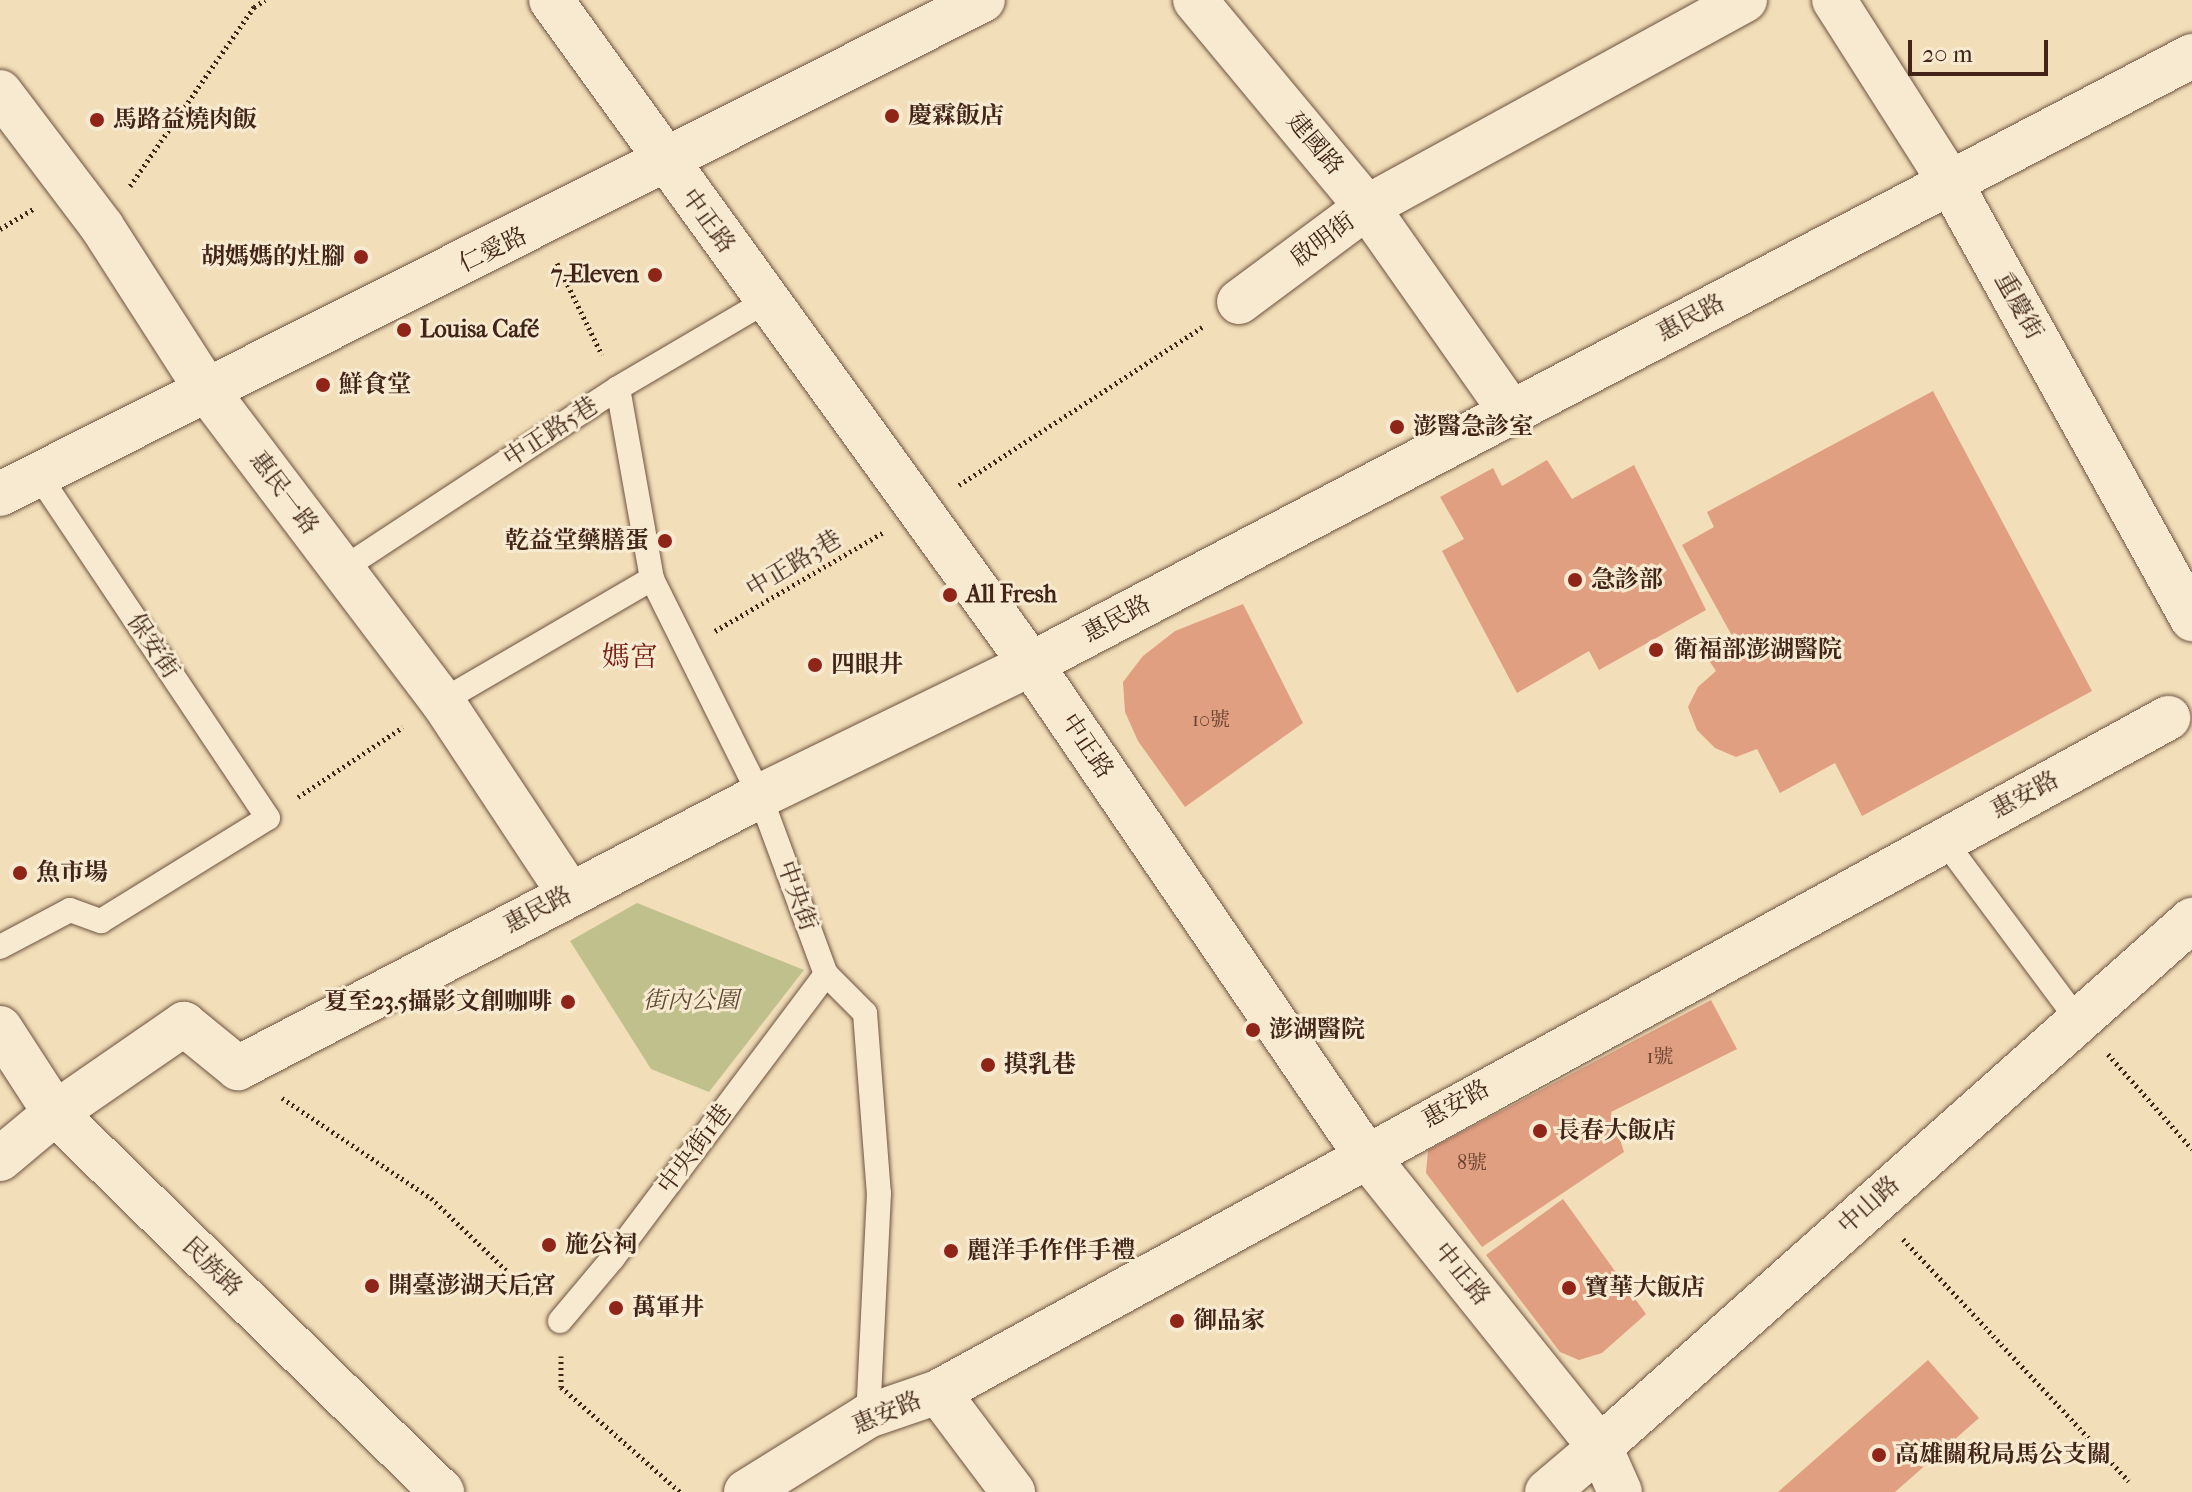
<!DOCTYPE html>
<html>
<head>
<meta charset="utf-8">
<style>
	body { margin:0 }
	#map { position:relative; width:2192px; height:1492px; overflow:hidden; background:#f2deb8; font-family:"IM FELL French Canon","Noto Serif TC",serif }
	div>[style] { position:absolute }
	.green>* { inset:0; background:#bfc08b }
	.building>* { inset:0; background:#e19f82 }
	.path>* { height:5px; margin-top:-2.5px; transform-origin:0; background:repeating-linear-gradient(90deg,#422518 0 2px,transparent 0 6px) }
	.roads { filter:drop-shadow(0 0 2px #6e5340) drop-shadow(0 0 2px #6e5340) }
	.service>* { height:24px; margin:-12px; padding:0 12px; transform-origin:12px; border-radius:12px; background:#f7ead1 }
	.minor>* { height:44px; margin:-22px; padding:0 22px; transform-origin:22px; border-radius:22px; background:#f7ead1 }
	.tertiary>* { height:44px; margin:-22px; padding:0 22px; transform-origin:22px; border-radius:22px; background:#f7ead1 }
	.secondary>* { height:44px; margin:-22px; padding:0 22px; transform-origin:22px; border-radius:22px; background:#f7ead1 }
	.dots>* { width:22px; height:22px; translate:-50% -50%; box-sizing:border-box; border:4px solid #f7ead1; border-radius:50% }
	span { translate:-50% -50%; white-space:nowrap; text-align:center; line-height:1.15; -webkit-text-stroke:6px #f7ead1; paint-order:stroke }
	.number-label { font-size:20px; color:#6a4432 }
	.number-label span { -webkit-text-stroke-width:0 }
	.poi-label { font-size:24px; color:#422518; font-weight:700 }
	.left { translate:0 -50%; text-align:left }
	.right { translate:-100% -50%; text-align:right }
	.street-label { font-size:24px; color:#422518 }
	.park-label { font-size:24px; color:#614c35; font-style:italic }
	.quarter-label { font-size:28px; color:#7a1f14 }
	.scale { position:absolute; left:1908px; top:40px; width:140px; height:36px; box-sizing:border-box; border:4px solid #422518; border-top:0; padding-left:10px; font-size:24px; line-height:28px; white-space:nowrap; color:#422518; -webkit-text-stroke:6px #f7ead1; paint-order:stroke }
</style>
</head>
<body>
<div id="map">
	<div class="green">
		<div style="clip-path:polygon(637px 903px,804px 970px,709px 1092px,651px 1069px,570px 941px)"></div>
	</div>
	<div class="building">
		<div style="clip-path:polygon(1933px 391px,2092px 691px,1862px 816px,1835px 763px,1780px 793px,1757px 749px,1736px 757px,1715px 748px,1697px 730px,1688px 707px,1698px 687px,1716px 671px,1708px 659px,1736px 643px,1682px 545px,1714px 527px,1707px 512px)"></div>
		<div style="clip-path:polygon(1547px 460px,1572px 499px,1634px 465px,1706px 610px,1599px 670px,1589px 651px,1517px 693px,1442px 551px,1464px 539px,1440px 497px,1493px 468px,1502px 486px)"></div>
		<div style="clip-path:polygon(1243px 604px,1303px 723px,1185px 807px,1138px 741px,1125px 712px,1123px 682px,1143px 656px,1175px 631px)"></div>
		<div style="clip-path:polygon(1711px 1000px,1737px 1049px,1611px 1112px,1624px 1152px,1482px 1247px,1426px 1173px,1428px 1150px)"></div>
		<div style="clip-path:polygon(1563px 1199px,1646px 1314px,1602px 1353px,1579px 1360px,1560px 1352px,1486px 1255px)"></div>
		<div style="clip-path:polygon(1928px 1360px,1979px 1418px,1895px 1492px,1778px 1492px)"></div>
	</div>
	<div class="path">
		<div style="left:130px;top:186px;width:218px;rotate:-55.3deg"></div>
		<div style="left:254px;top:7px;width:13px;rotate:-32deg"></div>
		<div style="left:0;top:229px;width:39px;rotate:-31deg"></div>
		<div style="left:557px;top:263px;width:102px;rotate:63.9deg"></div>
		<div style="left:959px;top:485px;width:290px;rotate:-33deg"></div>
		<div style="left:715px;top:631px;width:194px;rotate:-30.4deg"></div>
		<div style="left:298px;top:797px;width:126px;rotate:-33.7deg"></div>
		<div style="left:2108px;top:1054px;width:127px;rotate:48.5deg"></div>
		<div style="left:282px;top:1098px;width:179px;rotate:33.9deg"></div>
		<div style="left:431px;top:1198px;width:143px;rotate:43.9deg"></div>
		<div style="left:1903px;top:1239px;width:331px;rotate:47deg"></div>
		<div style="left:561px;top:1356px;width:31px;rotate:90deg"></div>
		<div style="left:561px;top:1387px;width:159px;rotate:41.4deg"></div>
	</div>
	<div class="roads">
		<div class="service">
			<div style="left:618px;top:388px;width:194px;rotate:79.9deg"></div>
			<div style="left:652px;top:579px;width:242px;rotate:63.5deg"></div>
			<div style="left:760px;top:796px;width:190px;rotate:69.7deg"></div>
			<div style="left:826px;top:974px;width:55px;rotate:45deg"></div>
			<div style="left:865px;top:1013px;width:181px;rotate:85.6deg"></div>
			<div style="left:879px;top:1193px;width:223px;rotate:92.8deg"></div>
			<div style="left:341px;top:570px;width:331px;rotate:-33.3deg"></div>
			<div style="left:618px;top:388px;width:172px;rotate:-30.4deg"></div>
			<div style="left:442px;top:701px;width:243px;rotate:-30.2deg"></div>
			<div style="left:1943px;top:839px;width:226px;rotate:53.3deg"></div>
			<div style="left:0;top:947px;width:79px;rotate:-27.9deg"></div>
			<div style="left:70px;top:910px;width:33px;rotate:20deg"></div>
			<div style="left:101px;top:921px;width:196px;rotate:-31.7deg"></div>
			<div style="left:268px;top:818px;width:414px;rotate:-123.8deg"></div>
			<div style="left:560px;top:1321px;width:82px;rotate:-49.9deg"></div>
			<div style="left:613px;top:1258px;width:355px;rotate:-53.1deg"></div>
		</div>
		<div class="minor">
			<div style="left:1195px;top:0;width:269px;rotate:50.3deg"></div>
			<div style="left:1367px;top:207px;width:251px;rotate:54.9deg"></div>
			<div style="left:1834px;top:0;width:216px;rotate:57.5deg"></div>
			<div style="left:1950px;top:182px;width:500px;rotate:61deg"></div>
			<div style="left:0;top:92px;width:169px;rotate:52.9deg"></div>
			<div style="left:102px;top:227px;width:196px;rotate:57.3deg"></div>
			<div style="left:208px;top:392px;width:388px;rotate:52.9deg"></div>
			<div style="left:442px;top:701px;width:230px;rotate:56.5deg"></div>
			<div style="left:1239px;top:302px;width:159px;rotate:-36.6deg"></div>
			<div style="left:1367px;top:207px;width:431px;rotate:-28.7deg"></div>
			<div style="left:0;top:494px;width:1100px;rotate:-26.68deg"></div>
			<div style="left:1365px;top:1154px;width:376px;rotate:51.3deg"></div>
			<div style="left:1600px;top:1447px;width:49px;rotate:66deg"></div>
			<div style="left:0;top:1159px;width:72px;rotate:-39.9deg"></div>
			<div style="left:55px;top:1113px;width:157px;rotate:-34.6deg"></div>
			<div style="left:184px;top:1024px;width:70px;rotate:39.2deg"></div>
			<div style="left:238px;top:1068px;width:589px;rotate:-27.52deg"></div>
			<div style="left:760px;top:796px;width:301px;rotate:-26deg"></div>
			<div style="left:1031px;top:664px;width:1311px;rotate:-27.64deg"></div>
			<div style="left:938px;top:1392px;width:125px;rotate:53.1deg"></div>
			<div style="left:746px;top:1492px;width:144px;rotate:-31.9deg"></div>
			<div style="left:868px;top:1416px;width:74px;rotate:-18.9deg"></div>
			<div style="left:938px;top:1392px;width:1403px;rotate:-28.72deg"></div>
			<div style="left:1547px;top:1492px;width:70px;rotate:-40.3deg"></div>
		</div>
		<div class="tertiary">
			<div style="left:0;top:1028px;width:101px;rotate:57.1deg"></div>
			<div style="left:55px;top:1113px;width:542px;rotate:44.4deg"></div>
			<div style="left:1600px;top:1447px;width:793px;rotate:-41.68deg"></div>
		</div>
		<div class="secondary">
			<div style="left:551px;top:0;width:819px;rotate:54.14deg"></div>
			<div style="left:1031px;top:664px;width:593px;rotate:55.72deg"></div>
		</div>
	</div>
	<div class="dots">
		<div style="left:892px;top:116px;background:#8f2418"></div>
		<div style="left:97px;top:120px;background:#8f2418"></div>
		<div style="left:361px;top:257px;background:#8f2418"></div>
		<div style="left:655px;top:275px;background:#8f2418"></div>
		<div style="left:404px;top:330px;background:#8f2418"></div>
		<div style="left:323px;top:385px;background:#8f2418"></div>
		<div style="left:1397px;top:427px;background:#8f2418"></div>
		<div style="left:665px;top:541px;background:#8f2418"></div>
		<div style="left:1575px;top:580px;background:#8f2418"></div>
		<div style="left:950px;top:595px;background:#8f2418"></div>
		<div style="left:1656px;top:650px;background:#8f2418"></div>
		<div style="left:815px;top:665px;background:#8f2418"></div>
		<div style="left:20px;top:873px;background:#8f2418"></div>
		<div style="left:568px;top:1002px;background:#8f2418"></div>
		<div style="left:1253px;top:1030px;background:#8f2418"></div>
		<div style="left:988px;top:1065px;background:#8f2418"></div>
		<div style="left:1540px;top:1131px;background:#8f2418"></div>
		<div style="left:549px;top:1245px;background:#8f2418"></div>
		<div style="left:951px;top:1251px;background:#8f2418"></div>
		<div style="left:372px;top:1286px;background:#8f2418"></div>
		<div style="left:1569px;top:1288px;background:#8f2418"></div>
		<div style="left:616px;top:1308px;background:#8f2418"></div>
		<div style="left:1177px;top:1321px;background:#8f2418"></div>
		<div style="left:1879px;top:1455px;background:#8f2418"></div>
	</div>
	<div class="number-label">
		<span style="left:1211px;top:719px">10號</span>
		<span style="left:1660px;top:1056px">1號</span>
		<span style="left:1472px;top:1162px">8號</span>
	</div>
	<div class="poi-label">
		<span class="left" style="left:908px;top:116px">慶霖飯店</span>
		<span class="left" style="left:113px;top:120px">馬路益燒肉飯</span>
		<span class="right" style="left:345px;top:257px">胡媽媽的灶腳</span>
		<span class="right" style="left:639px;top:275px">7-Eleven</span>
		<span class="left" style="left:420px;top:330px">Louisa Café</span>
		<span class="left" style="left:339px;top:385px">鮮食堂</span>
		<span class="left" style="left:1413px;top:427px">澎醫急診室</span>
		<span class="right" style="left:649px;top:541px">乾益堂藥膳蛋</span>
		<span class="left" style="left:1591px;top:580px">急診部</span>
		<span class="left" style="left:966px;top:595px">All Fresh</span>
		<span class="left" style="left:1674px;top:650px">衛福部澎湖醫院</span>
		<span class="left" style="left:831px;top:665px">四眼井</span>
		<span class="left" style="left:36px;top:873px">魚市場</span>
		<span class="right" style="left:552px;top:1002px">夏至23.5攝影文創咖啡</span>
		<span class="left" style="left:1269px;top:1030px">澎湖醫院</span>
		<span class="left" style="left:1004px;top:1065px">摸乳巷</span>
		<span class="left" style="left:1556px;top:1131px">長春大飯店</span>
		<span class="left" style="left:565px;top:1245px">施公祠</span>
		<span class="left" style="left:967px;top:1251px">麗洋手作伴手禮</span>
		<span class="left" style="left:388px;top:1286px">開臺澎湖天后宮</span>
		<span class="left" style="left:1585px;top:1288px">寶華大飯店</span>
		<span class="left" style="left:632px;top:1308px">萬軍井</span>
		<span class="left" style="left:1193px;top:1321px">御品家</span>
		<span class="left" style="left:1895px;top:1455px">高雄關稅局馬公支關</span>
	</div>
	<div class="street-label">
		<span style="left:1315px;top:144px;rotate:50deg">建國路</span>
		<span style="left:708px;top:221px;rotate:54deg">中正路</span>
		<span style="left:1323px;top:240px;rotate:-37deg">啟明街</span>
		<span style="left:493px;top:250px;rotate:-26deg">仁愛路</span>
		<span style="left:2019px;top:306px;rotate:61deg">重慶街</span>
		<span style="left:1691px;top:318px;rotate:-28deg">惠民路</span>
		<span style="left:551px;top:432px;rotate:-33deg">中正路5巷</span>
		<span style="left:284px;top:493px;rotate:53deg">惠民一路</span>
		<span style="left:794px;top:564px;rotate:-31deg">中正路3巷</span>
		<span style="left:1117px;top:619px;rotate:-28deg">惠民路</span>
		<span style="left:153px;top:646px;rotate:56deg">保安街</span>
		<span style="left:1087px;top:746px;rotate:56deg">中正路</span>
		<span style="left:2025px;top:795px;rotate:-28deg">惠安路</span>
		<span style="left:797px;top:896px;rotate:70deg">中央街</span>
		<span style="left:538px;top:910px;rotate:-28deg">惠民路</span>
		<span style="left:1456px;top:1104px;rotate:-29deg">惠安路</span>
		<span style="left:695px;top:1149px;rotate:-53deg">中央街1巷</span>
		<span style="left:1869px;top:1205px;rotate:-42deg">中山路</span>
		<span style="left:212px;top:1267px;rotate:44deg">民族路</span>
		<span style="left:1462px;top:1274px;rotate:51deg">中正路</span>
		<span style="left:887px;top:1413px;rotate:-23deg">惠安路</span>
	</div>
	<div class="park-label">
		<span style="left:691px;top:1001px">街內公園</span>
	</div>
	<div class="quarter-label">
		<span style="left:630px;top:657px">媽宮</span>
	</div>
	<div class="scale">20 m</div>
</div>
</body>
</html>
